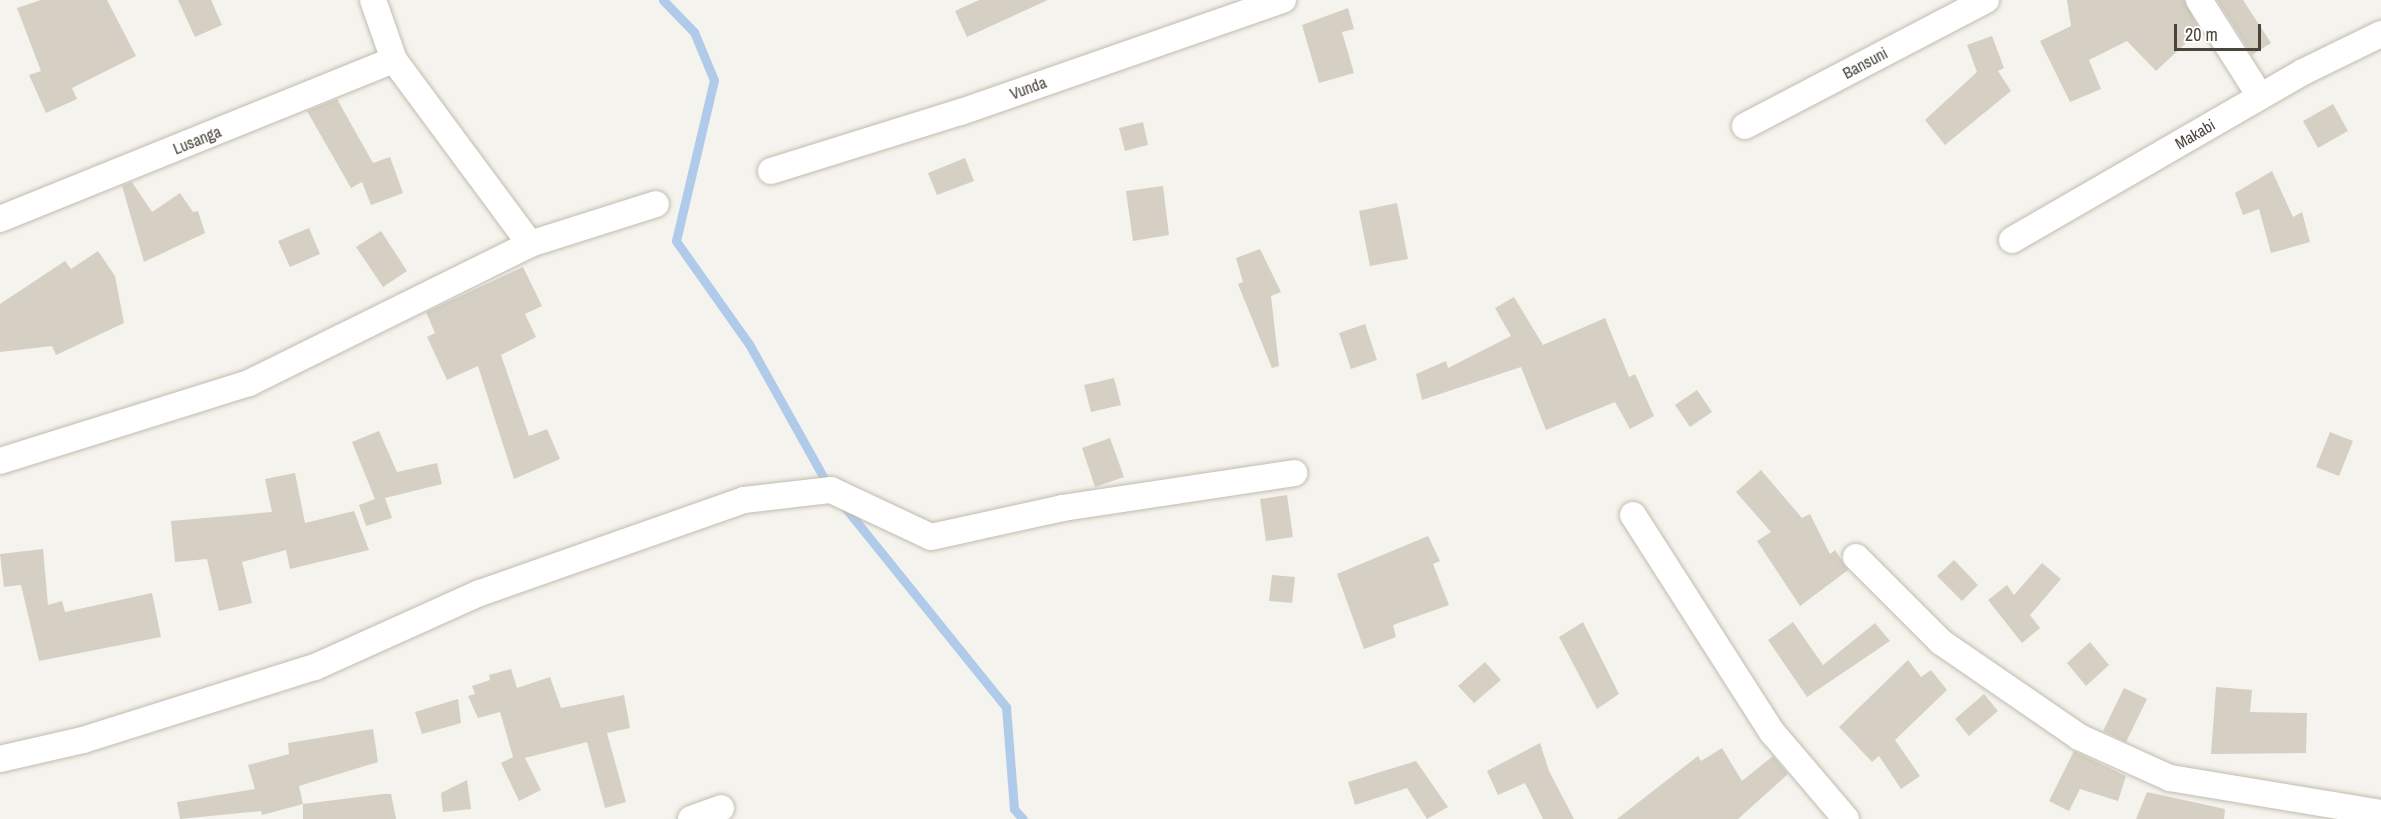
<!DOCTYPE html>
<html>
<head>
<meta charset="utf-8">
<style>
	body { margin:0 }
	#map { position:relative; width:2381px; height:819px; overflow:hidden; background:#f5f3ed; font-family:"Archivo Narrow",sans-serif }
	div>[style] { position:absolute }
	.stream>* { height:9px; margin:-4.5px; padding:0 4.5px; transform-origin:4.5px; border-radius:4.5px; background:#b0cbea }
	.building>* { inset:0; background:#d5d0c3 }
	.roads { filter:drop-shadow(0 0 2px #c0bcb0) drop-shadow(0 0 2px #c0bcb0) }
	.street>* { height:26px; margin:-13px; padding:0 13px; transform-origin:13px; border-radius:13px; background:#fff }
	span { translate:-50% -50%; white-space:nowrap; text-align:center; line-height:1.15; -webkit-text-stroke:6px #fff; paint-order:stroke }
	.street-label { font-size:16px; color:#49453b }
	.scale { position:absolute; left:2174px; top:24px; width:87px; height:27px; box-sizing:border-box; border:3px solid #49453b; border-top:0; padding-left:8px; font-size:18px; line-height:21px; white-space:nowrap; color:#49453b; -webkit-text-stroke:4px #fff; paint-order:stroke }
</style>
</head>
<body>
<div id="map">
	<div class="stream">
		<div style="left:663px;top:0;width:45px;rotate:45.9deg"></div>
		<div style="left:694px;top:32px;width:52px;rotate:67.4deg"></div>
		<div style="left:714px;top:80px;width:165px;rotate:103.3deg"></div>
		<div style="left:676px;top:241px;width:126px;rotate:54.7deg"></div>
		<div style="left:749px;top:344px;width:164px;rotate:60.8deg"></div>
		<div style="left:843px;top:505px;width:260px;rotate:51.1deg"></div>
		<div style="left:1006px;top:707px;width:102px;rotate:85.5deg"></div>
		<div style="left:1014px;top:809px;width:13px;rotate:48deg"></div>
	</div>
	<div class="building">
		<div style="clip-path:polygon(41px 0,107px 0,136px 56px,72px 88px,77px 99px,46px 113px,29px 75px,41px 71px,17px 8px)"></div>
		<div style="clip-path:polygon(178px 0,211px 0,222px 25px,195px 37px)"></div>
		<div style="clip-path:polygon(979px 0,1048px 0,967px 37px,955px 11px)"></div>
		<div style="clip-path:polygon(2067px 0,2184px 0,2200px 30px,2156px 71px,2127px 41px,2089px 60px,2101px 89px,2070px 102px,2040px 41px,2071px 26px)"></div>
		<div style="clip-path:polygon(2217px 0,2243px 0,2271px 43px,2252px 55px)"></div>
		<div style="clip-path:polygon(1348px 8px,1354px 29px,1342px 32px,1354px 73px,1319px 83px,1302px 25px)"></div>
		<div style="clip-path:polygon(1992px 36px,2004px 68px,1998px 71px,2011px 91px,1945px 145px,1925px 120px,1977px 72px,1967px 45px)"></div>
		<div style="clip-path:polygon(337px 99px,373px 163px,390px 157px,403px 193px,371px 205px,362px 182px,351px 188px,307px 111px)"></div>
		<div style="clip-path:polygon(2333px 104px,2348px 131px,2318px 148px,2303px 121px)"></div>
		<div style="clip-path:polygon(1143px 122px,1148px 145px,1125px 151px,1119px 128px)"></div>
		<div style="clip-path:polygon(965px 158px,974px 181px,937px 195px,928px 173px)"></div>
		<div style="clip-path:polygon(2272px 171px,2293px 217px,2302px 212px,2310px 242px,2271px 253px,2259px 209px,2243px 215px,2235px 193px)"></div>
		<div style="clip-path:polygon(132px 182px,152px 212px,180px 193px,193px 212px,198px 211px,205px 233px,144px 262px,122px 186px)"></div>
		<div style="clip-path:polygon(1163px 186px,1169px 235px,1133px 241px,1126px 191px)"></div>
		<div style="clip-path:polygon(1397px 203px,1408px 259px,1370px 266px,1359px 211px)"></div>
		<div style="clip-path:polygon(309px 228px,320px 254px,290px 267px,278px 241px)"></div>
		<div style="clip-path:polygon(381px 231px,407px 271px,383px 287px,356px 247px)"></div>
		<div style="clip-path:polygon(1260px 249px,1281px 292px,1271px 296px,1279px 366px,1272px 368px,1238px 284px,1243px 282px,1236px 258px)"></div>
		<div style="clip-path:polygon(98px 251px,115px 276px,124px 323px,56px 355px,52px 346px,0 352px,0 304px,65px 261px,71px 269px)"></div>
		<div style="clip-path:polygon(523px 267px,542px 306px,525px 314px,536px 337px,501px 355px,529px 436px,547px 429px,560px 459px,514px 479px,478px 366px,447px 380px,427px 337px,435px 333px,426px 312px)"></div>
		<div style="clip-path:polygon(1514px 297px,1543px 345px,1605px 318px,1629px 377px,1635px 374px,1654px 416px,1630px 429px,1615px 402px,1546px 430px,1521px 367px,1422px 400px,1416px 374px,1446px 361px,1448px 368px,1511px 336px,1495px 308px)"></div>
		<div style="clip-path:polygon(1365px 324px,1377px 360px,1351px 369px,1339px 333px)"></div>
		<div style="clip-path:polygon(1114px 378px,1121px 405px,1091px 412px,1084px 385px)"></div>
		<div style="clip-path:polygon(1697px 390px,1712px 412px,1690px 427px,1675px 405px)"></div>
		<div style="clip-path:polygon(379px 431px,397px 472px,437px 463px,442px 484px,385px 498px,392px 518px,366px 526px,359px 505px,375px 499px,352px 442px)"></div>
		<div style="clip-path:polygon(2330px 432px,2353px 441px,2339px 476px,2316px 467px)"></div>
		<div style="clip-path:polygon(1110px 438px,1124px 477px,1095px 487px,1082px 448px)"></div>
		<div style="clip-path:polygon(1761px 470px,1802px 518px,1810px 514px,1830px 554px,1835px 550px,1848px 570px,1800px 606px,1757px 541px,1771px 532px,1736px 492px)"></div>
		<div style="clip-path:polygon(295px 473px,305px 523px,354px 511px,369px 550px,290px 569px,286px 550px,242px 562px,252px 603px,219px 611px,207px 559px,175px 562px,171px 521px,272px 512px,265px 479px)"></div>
		<div style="clip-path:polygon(1287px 495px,1293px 537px,1266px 541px,1260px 499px)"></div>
		<div style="clip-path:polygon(1428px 536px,1440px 561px,1433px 564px,1449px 605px,1393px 625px,1396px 637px,1364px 649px,1337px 574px)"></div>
		<div style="clip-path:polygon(43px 549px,48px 605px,62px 601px,65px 612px,152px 593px,161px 637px,39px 661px,21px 585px,4px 587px,0 554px)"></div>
		<div style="clip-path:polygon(1954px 560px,1978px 585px,1962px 601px,1937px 576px)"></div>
		<div style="clip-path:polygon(2042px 563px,2061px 579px,2030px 615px,2040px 628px,2022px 643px,1988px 600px,2007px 585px,2014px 595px)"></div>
		<div style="clip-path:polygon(1272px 575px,1295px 577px,1292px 603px,1269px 601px)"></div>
		<div style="clip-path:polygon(1583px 622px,1619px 694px,1597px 709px,1559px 637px)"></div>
		<div style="clip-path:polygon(1793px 622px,1823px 665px,1875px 623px,1890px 641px,1807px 697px,1768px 640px)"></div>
		<div style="clip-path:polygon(2090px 642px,2109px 665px,2086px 686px,2067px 663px)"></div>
		<div style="clip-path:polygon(1908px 660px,1921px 677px,1931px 670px,1947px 690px,1895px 740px,1920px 776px,1901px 789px,1879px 756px,1872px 762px,1839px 727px)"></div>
		<div style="clip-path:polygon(1485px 662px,1501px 680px,1474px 703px,1458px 686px)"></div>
		<div style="clip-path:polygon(511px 669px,517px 688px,550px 677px,561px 708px,624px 695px,630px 728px,607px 733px,626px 802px,605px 808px,587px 742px,525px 758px,541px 790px,519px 801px,501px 763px,513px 757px,500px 712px,478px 718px,468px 696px,475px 694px,472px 686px,490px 680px,489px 675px)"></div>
		<div style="clip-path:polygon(2216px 687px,2252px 690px,2250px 712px,2307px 713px,2306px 753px,2211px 754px)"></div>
		<div style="clip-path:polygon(2124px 688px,2147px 699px,2126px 742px,2103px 731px)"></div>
		<div style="clip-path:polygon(1984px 694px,1998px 711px,1969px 736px,1955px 719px)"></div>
		<div style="clip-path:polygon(458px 699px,461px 723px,422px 734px,415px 712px)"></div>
		<div style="clip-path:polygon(373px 729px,378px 762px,299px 786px,303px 804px,262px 815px,261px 811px,180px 819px,177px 802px,255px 789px,248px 765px,289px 754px,288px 743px)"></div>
		<div style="clip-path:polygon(1540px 743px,1549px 771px,1574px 819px,1543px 819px,1525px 783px,1498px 795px,1487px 771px)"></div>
		<div style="clip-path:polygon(1722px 748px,1742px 781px,1773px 756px,1788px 774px,1738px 819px,1617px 819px,1698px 756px,1701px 761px)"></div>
		<div style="clip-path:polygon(2074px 751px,2126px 776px,2118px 801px,2080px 789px,2069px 811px,2049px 801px)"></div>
		<div style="clip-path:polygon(1416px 761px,1448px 807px,1427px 819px,1407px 788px,1355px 805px,1348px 782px)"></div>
		<div style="clip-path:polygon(467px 780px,471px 809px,443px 812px,441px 793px)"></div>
		<div style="clip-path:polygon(2147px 792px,2225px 809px,2224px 819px,2136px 819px)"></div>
		<div style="clip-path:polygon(383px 794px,391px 794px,396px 819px,303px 819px,303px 804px)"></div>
	</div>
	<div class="roads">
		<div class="street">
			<div style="left:373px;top:0;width:64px;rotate:70.7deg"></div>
			<div style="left:394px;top:60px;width:229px;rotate:53.5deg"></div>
			<div style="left:2199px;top:0;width:114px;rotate:57.6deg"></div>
			<div style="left:1745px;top:126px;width:272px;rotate:-27.6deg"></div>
			<div style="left:771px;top:171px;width:199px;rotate:-17.3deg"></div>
			<div style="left:961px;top:112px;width:341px;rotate:-19.2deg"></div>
			<div style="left:0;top:219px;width:425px;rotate:-22deg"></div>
			<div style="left:2012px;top:240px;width:336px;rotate:-30deg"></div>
			<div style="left:2303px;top:72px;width:87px;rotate:-26deg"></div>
			<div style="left:0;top:461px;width:261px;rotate:-17.4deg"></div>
			<div style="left:249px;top:383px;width:313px;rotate:-26.3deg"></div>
			<div style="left:530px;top:244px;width:132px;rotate:-17.6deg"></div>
			<div style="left:1633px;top:515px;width:258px;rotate:57.4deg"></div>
			<div style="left:1772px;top:732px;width:114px;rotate:49.6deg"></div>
			<div style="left:1856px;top:557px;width:120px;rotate:45deg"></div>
			<div style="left:1941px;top:642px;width:168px;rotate:34.5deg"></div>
			<div style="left:2079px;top:737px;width:100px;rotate:24.3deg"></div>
			<div style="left:2170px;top:778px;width:214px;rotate:9.4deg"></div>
			<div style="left:0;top:759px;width:85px;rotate:-12.9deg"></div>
			<div style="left:83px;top:740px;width:243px;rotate:-17.5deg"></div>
			<div style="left:315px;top:667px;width:181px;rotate:-24.2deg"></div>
			<div style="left:480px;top:593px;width:280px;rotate:-19.4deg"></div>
			<div style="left:744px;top:500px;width:88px;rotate:-6.6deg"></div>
			<div style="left:831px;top:490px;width:110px;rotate:25.2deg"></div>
			<div style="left:931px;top:537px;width:135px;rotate:-12.4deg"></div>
			<div style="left:1063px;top:508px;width:234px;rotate:-8.6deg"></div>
			<div style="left:691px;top:819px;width:32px;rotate:-20deg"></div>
		</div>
	</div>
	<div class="street-label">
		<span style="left:1865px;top:63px;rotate:-28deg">Bansuni</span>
		<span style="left:1028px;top:88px;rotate:-20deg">Vunda</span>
		<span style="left:2195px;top:134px;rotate:-30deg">Makabi</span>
		<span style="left:197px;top:140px;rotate:-22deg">Lusanga</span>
	</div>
	<div class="scale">20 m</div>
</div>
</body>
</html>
